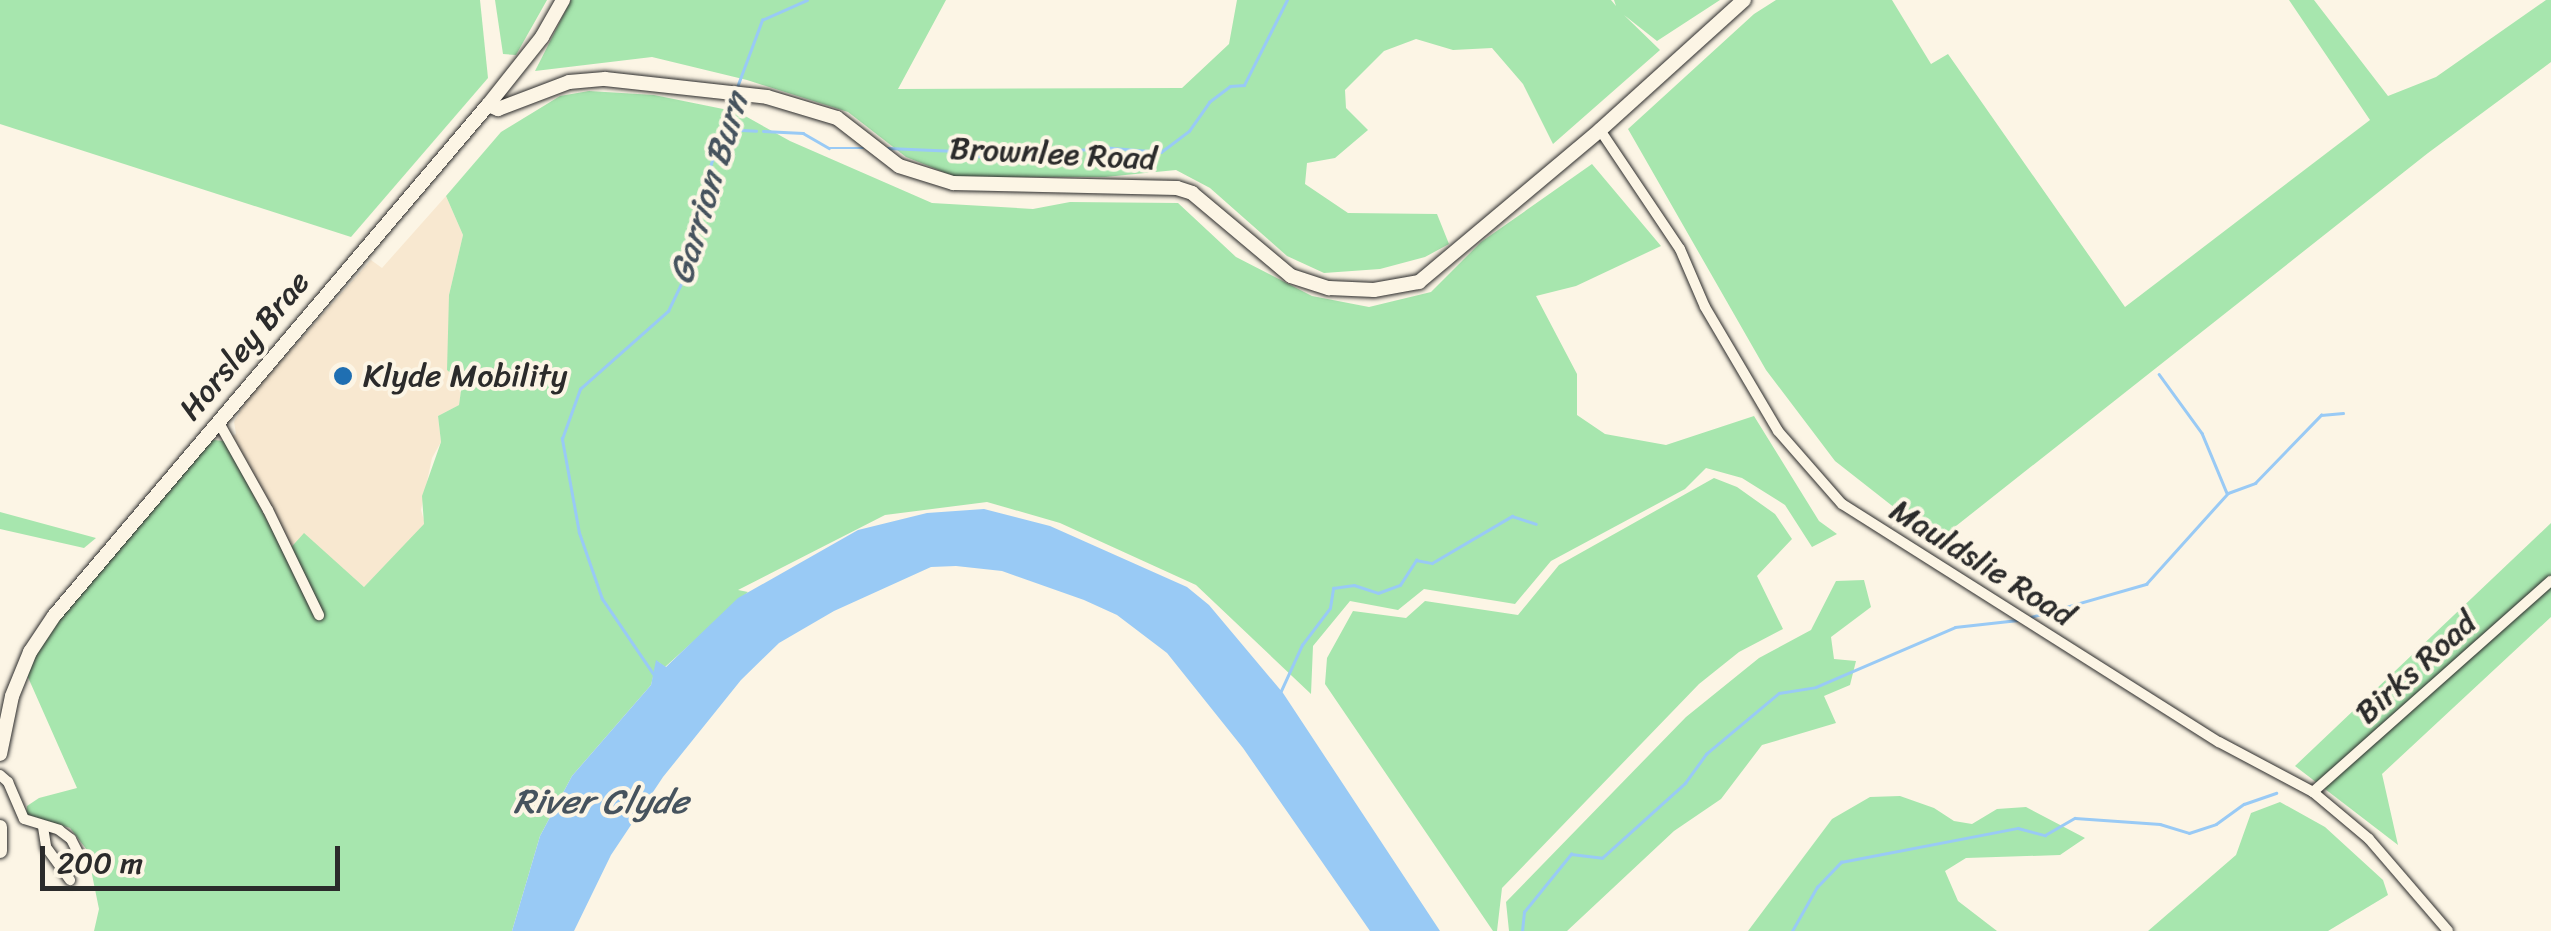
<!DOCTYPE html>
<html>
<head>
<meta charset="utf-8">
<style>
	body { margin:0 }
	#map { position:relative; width:2551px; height:931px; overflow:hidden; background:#fcf5e5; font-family:Sriracha,sans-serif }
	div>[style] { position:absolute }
	.built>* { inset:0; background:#f8e8d0 }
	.green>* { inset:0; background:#a7e6ae }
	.water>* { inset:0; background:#99caf5 }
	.stream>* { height:2.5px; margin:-1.25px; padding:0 1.25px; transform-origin:1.25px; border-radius:1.25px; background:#99caf5 }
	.roads { filter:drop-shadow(0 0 2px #2b2b2b) drop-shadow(0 0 2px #2b2b2b) }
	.minor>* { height:10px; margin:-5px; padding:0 5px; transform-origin:5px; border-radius:5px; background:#fcf5e5 }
	.major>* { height:14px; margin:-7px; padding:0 7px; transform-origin:7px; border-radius:7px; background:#fcf5e5 }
	.dots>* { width:28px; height:28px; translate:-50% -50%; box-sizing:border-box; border:5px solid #fcf5e5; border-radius:50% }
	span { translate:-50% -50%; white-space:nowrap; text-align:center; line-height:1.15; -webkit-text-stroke:8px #fcf5e5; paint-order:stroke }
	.street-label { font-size:32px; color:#2b2b2b }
	.poi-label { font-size:32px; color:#2b2b2b }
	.left { translate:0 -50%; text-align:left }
	.water-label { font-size:35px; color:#46535e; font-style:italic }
	.scale { position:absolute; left:40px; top:846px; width:300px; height:45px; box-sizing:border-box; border:5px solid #2b2b2b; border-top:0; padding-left:12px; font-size:30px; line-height:35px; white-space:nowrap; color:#2b2b2b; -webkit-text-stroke:8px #fcf5e5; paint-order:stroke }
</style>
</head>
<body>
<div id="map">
	<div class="built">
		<div style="clip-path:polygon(446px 196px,463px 235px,449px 295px,462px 383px,459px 405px,438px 416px,441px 442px,432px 458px,421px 510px,425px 524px,364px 587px,304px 534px,284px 554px,224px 441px,236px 434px,234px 422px,248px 398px,371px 260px,382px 268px)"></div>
	</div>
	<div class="green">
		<div style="clip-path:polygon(0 0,480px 0,488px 78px,351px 237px,0 124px)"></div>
		<div style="clip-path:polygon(495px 0,547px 0,516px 55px,503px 54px)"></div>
		<div style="clip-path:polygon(571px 0,946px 0,898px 89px,1182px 88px,1229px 44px,1237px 0,1611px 0,1616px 6px,1614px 0,1720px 0,1657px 41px,1624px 15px,1660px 50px,1553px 144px,1523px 84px,1492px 48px,1453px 50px,1416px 39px,1384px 51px,1345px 90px,1346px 108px,1368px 130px,1335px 158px,1307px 163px,1305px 184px,1348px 213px,1437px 214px,1449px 244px,1425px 257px,1380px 269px,1324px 273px,1287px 256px,1210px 188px,1176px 170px,1105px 177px,956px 177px,906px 157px,848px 112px,747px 80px,652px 57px,535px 71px)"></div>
		<div style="clip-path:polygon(1776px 0,1892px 0,1931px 64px,1948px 54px,2125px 307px,2370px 120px,2289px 0,2314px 0,2388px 96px,2436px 77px,2546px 0,2551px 0,2551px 62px,2428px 153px,1937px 541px,1835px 461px,1766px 370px,1628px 129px,1754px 14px)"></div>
		<div style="clip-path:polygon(589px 91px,654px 95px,738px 112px,790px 141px,932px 203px,1033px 209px,1070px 202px,1178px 203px,1236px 257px,1312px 296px,1369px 307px,1431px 292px,1481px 242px,1592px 164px,1661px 246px,1576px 286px,1536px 296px,1577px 374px,1577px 415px,1605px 434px,1666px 445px,1754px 416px,1819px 521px,1837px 534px,1812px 547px,1785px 505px,1742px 478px,1706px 468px,1685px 489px,1551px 561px,1515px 604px,1424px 589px,1398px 610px,1350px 601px,1313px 646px,1311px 694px,1196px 585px,1060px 523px,987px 502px,885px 515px,738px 590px,748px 592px,665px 667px,657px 661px,651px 685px,572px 776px,540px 836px,512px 931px,94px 931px,99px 909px,87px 850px,70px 828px,26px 814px,27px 806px,39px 798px,77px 788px,27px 675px,30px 665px,55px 623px,203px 446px,214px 440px,224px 441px,228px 447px,285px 554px,304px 533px,364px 587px,424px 524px,422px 496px,441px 442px,438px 416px,459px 405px,462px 383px,447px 370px,449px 295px,463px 235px,446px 196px,501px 132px,560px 96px)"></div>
		<div style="clip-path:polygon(1714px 478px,1737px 487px,1775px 514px,1792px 539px,1757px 576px,1783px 629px,1739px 652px,1699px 684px,1502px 888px,1497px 931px,1493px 931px,1325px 684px,1327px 658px,1353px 611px,1406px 618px,1425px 601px,1518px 615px,1559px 565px)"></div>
		<div style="clip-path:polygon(0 512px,96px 538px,84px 548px,0 529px)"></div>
		<div style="clip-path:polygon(2551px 523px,2551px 617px,2382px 774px,2398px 845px,2295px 766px)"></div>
		<div style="clip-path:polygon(1864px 580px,1871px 607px,1831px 637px,1834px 659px,1856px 661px,1850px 685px,1824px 696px,1836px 723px,1762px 745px,1721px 799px,1674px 831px,1567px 931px,1509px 931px,1506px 902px,1686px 717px,1759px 658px,1811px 630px,1836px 581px)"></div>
		<div style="clip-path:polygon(1900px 796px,1934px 808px,1954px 821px,1972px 824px,1997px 809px,2026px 807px,2085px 838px,2060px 855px,1966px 858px,1945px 871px,1958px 901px,1997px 931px,1748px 931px,1832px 819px,1870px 797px)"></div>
		<div style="clip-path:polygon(2280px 802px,2325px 827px,2383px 880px,2388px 895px,2328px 931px,2148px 931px,2236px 855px,2251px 813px)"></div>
	</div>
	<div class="water">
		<div style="clip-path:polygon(984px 509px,1050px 526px,1187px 587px,1209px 605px,1283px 693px,1440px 931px,1370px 931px,1243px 748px,1167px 653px,1117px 615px,1084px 600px,1002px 571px,956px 566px,931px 567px,834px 611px,779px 643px,741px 680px,663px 777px,611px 855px,574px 931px,512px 931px,540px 836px,572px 776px,651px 685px,656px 660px,666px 667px,738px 598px,858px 530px,927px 513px)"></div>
	</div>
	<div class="stream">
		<div style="left:736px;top:90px;width:75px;rotate:-69.6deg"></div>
		<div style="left:762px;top:20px;width:49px;rotate:-24deg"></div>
		<div style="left:723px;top:129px;width:33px;rotate:3deg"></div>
		<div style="left:763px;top:131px;width:40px;rotate:2.9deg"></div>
		<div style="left:803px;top:133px;width:30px;rotate:30deg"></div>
		<div style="left:829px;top:148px;width:34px"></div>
		<div style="left:888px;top:148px;width:68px;rotate:2.5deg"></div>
		<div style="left:956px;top:151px;width:45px;rotate:12.8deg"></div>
		<div style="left:1000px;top:161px;width:102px;rotate:-7.9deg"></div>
		<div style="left:1101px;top:147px;width:60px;rotate:4.8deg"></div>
		<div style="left:1161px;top:152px;width:35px;rotate:-37deg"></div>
		<div style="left:1189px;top:131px;width:35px;rotate:-55deg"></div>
		<div style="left:1209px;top:102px;width:26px;rotate:-37deg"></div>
		<div style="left:1230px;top:86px;width:14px;rotate:-4deg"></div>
		<div style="left:1244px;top:85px;width:95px;rotate:-63.2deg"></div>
		<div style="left:2159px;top:374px;width:73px;rotate:53.9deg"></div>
		<div style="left:2202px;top:433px;width:65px;rotate:67.4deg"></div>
		<div style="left:2031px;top:617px;width:120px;rotate:-16deg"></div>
		<div style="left:2146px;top:584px;width:122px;rotate:-48deg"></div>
		<div style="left:2228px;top:493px;width:29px;rotate:-20deg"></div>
		<div style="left:2255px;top:483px;width:95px;rotate:-45.9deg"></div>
		<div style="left:2321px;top:415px;width:22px;rotate:-5deg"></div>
		<div style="left:653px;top:674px;width:91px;rotate:-124.2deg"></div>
		<div style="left:602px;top:599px;width:70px;rotate:-109.2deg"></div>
		<div style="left:579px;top:533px;width:96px;rotate:-100.3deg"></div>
		<div style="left:562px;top:439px;width:53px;rotate:-70.2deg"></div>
		<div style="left:580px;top:389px;width:118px;rotate:-41.6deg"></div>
		<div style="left:668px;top:311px;width:53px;rotate:-64.4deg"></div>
		<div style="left:691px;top:263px;width:60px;rotate:-83.3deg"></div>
		<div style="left:698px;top:203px;width:112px;rotate:-71.7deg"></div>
		<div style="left:1280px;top:693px;width:53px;rotate:-65.4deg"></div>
		<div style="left:1302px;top:645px;width:46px;rotate:-52.9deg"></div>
		<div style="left:1330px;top:608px;width:20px;rotate:-81deg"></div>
		<div style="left:1333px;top:588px;width:21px;rotate:-8deg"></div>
		<div style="left:1354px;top:585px;width:25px;rotate:18deg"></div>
		<div style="left:1378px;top:593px;width:23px;rotate:-20deg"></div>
		<div style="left:1400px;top:585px;width:30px;rotate:-57deg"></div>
		<div style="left:1416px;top:560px;width:16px;rotate:11deg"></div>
		<div style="left:1432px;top:563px;width:93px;rotate:-30.4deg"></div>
		<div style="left:1512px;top:516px;width:25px;rotate:18deg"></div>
		<div style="left:1522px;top:931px;width:19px;rotate:-84deg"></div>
		<div style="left:1524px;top:912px;width:75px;rotate:-51deg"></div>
		<div style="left:1571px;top:854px;width:31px;rotate:7deg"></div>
		<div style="left:1602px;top:858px;width:112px;rotate:-42.1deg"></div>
		<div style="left:1685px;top:783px;width:36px;rotate:-54deg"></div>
		<div style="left:1706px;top:754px;width:95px;rotate:-39.9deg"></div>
		<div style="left:1779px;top:693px;width:37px;rotate:-9deg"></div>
		<div style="left:1816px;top:687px;width:151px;rotate:-23.3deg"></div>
		<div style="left:1955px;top:627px;width:63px;rotate:-6.3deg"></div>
		<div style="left:1792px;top:931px;width:51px;rotate:-60.4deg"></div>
		<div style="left:1817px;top:887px;width:35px;rotate:-46deg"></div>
		<div style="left:1841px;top:862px;width:180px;rotate:-10.9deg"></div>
		<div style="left:2018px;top:828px;width:28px;rotate:15deg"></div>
		<div style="left:2045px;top:835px;width:34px;rotate:-30deg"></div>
		<div style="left:2075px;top:818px;width:85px;rotate:4deg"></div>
		<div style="left:2160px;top:824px;width:30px;rotate:17deg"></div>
		<div style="left:2189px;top:833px;width:28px;rotate:-18deg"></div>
		<div style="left:2216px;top:824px;width:34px;rotate:-36deg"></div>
		<div style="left:2244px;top:804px;width:34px;rotate:-19deg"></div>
	</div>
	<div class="roads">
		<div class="minor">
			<div style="left:1600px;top:130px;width:143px;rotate:56.1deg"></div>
			<div style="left:1680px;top:249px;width:63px;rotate:66.7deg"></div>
			<div style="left:1705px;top:307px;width:144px;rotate:59.5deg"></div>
			<div style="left:1778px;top:431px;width:97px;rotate:48.8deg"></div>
			<div style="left:1842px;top:504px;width:446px;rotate:32.3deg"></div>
			<div style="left:2219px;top:742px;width:106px;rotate:28deg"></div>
			<div style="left:2313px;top:792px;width:73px;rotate:40deg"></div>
			<div style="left:2369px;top:839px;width:121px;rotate:49.3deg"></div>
			<div style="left:218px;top:421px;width:102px;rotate:60.7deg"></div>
			<div style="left:268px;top:510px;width:117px;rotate:64.1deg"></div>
			<div style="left:0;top:775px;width:11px;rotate:41deg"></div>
			<div style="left:8px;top:782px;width:40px;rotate:66.6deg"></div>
			<div style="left:24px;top:819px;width:37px;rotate:17deg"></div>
			<div style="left:59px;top:830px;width:15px;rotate:37deg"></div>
			<div style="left:71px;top:839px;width:28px;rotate:63deg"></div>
			<div style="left:2313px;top:792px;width:318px;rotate:-41.6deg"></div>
			<div style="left:43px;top:827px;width:20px;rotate:81deg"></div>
			<div style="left:46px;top:847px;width:41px;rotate:54deg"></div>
		</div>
		<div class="major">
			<div style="left:488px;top:105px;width:11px;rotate:22deg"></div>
			<div style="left:498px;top:109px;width:76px;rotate:-20.8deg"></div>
			<div style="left:569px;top:82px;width:36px;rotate:-5deg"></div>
			<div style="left:605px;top:79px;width:163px;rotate:6.3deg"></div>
			<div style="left:767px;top:97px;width:73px;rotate:16.7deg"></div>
			<div style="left:837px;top:118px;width:78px;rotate:37.7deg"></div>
			<div style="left:899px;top:166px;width:57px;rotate:17.5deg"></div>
			<div style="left:953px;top:183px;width:224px;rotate:1.3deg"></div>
			<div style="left:1177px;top:188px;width:16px;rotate:18deg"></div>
			<div style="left:1192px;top:193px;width:129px;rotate:40deg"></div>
			<div style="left:1291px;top:276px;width:40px;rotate:18deg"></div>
			<div style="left:1329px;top:288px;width:45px;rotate:2.5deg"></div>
			<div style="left:1374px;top:290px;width:46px;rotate:-10.1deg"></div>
			<div style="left:1419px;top:282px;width:236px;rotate:-40deg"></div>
			<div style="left:1600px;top:130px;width:194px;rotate:-42.1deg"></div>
			<div style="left:0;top:754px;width:59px;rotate:-78.3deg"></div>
			<div style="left:12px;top:696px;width:48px;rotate:-67.8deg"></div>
			<div style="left:30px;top:652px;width:43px;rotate:-56.3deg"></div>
			<div style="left:54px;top:616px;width:670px;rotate:-49.66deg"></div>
			<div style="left:488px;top:105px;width:87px;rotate:-51.5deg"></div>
			<div style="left:542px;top:37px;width:43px;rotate:-60.4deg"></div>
			<div style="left:0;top:827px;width:24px;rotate:90deg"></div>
		</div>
	</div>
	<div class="dots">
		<div style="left:343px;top:376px;background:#1f6fb2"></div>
	</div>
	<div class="street-label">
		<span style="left:1053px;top:154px;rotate:3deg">Brownlee Road</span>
		<span style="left:245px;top:346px;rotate:-50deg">Horsley Brae</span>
		<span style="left:1982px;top:563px;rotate:32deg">Mauldslie Road</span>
		<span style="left:2416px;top:668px;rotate:-42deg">Birks Road</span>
	</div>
	<div class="poi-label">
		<span class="left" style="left:363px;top:376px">Klyde Mobility</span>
	</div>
	<div class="water-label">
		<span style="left:708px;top:188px;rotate:-73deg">Garrion Burn</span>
		<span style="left:601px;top:801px">River Clyde</span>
	</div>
	<div class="scale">200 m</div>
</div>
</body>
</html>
